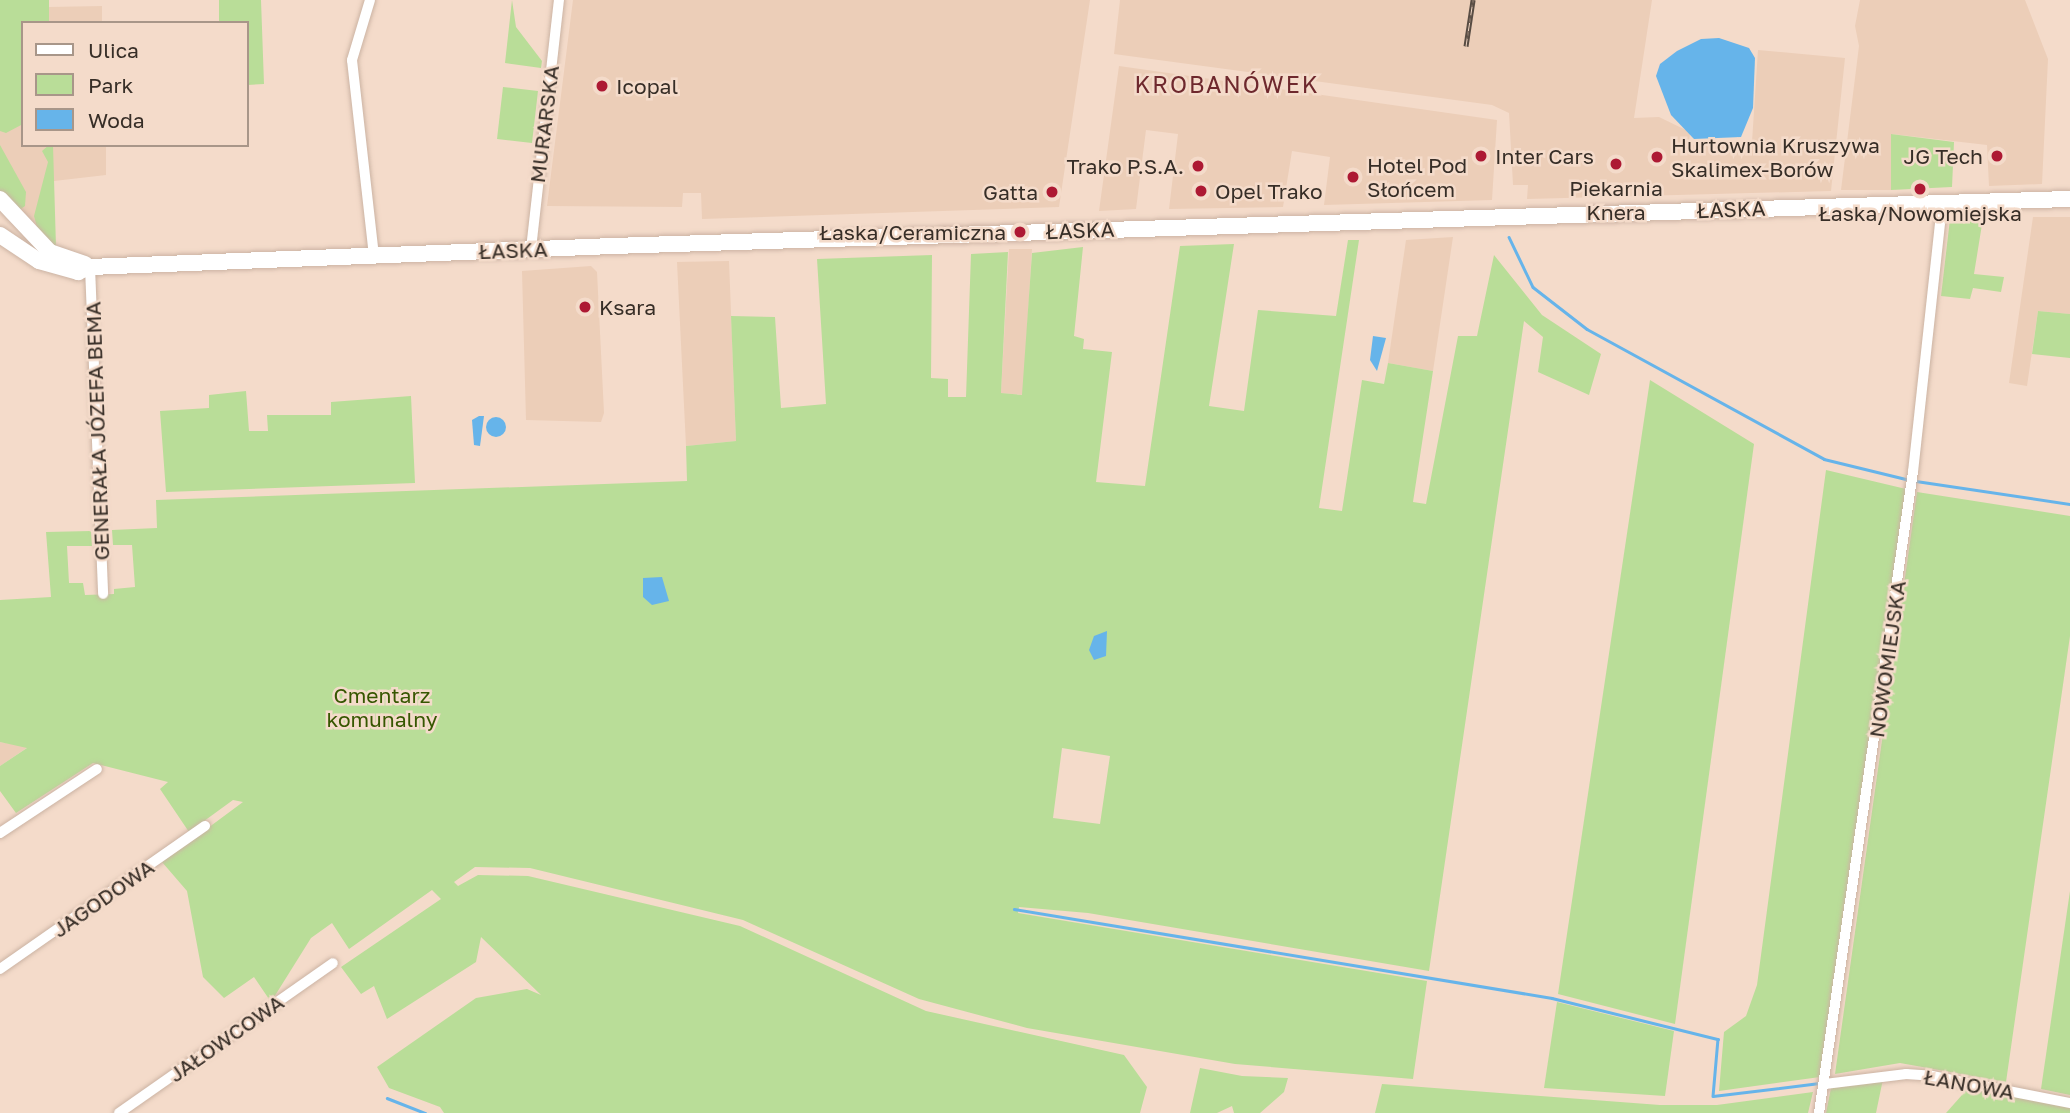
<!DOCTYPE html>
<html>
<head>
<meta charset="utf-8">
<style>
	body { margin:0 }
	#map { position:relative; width:2070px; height:1113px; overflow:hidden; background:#f4dbca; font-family:"Golos Text",sans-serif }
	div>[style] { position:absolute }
	.built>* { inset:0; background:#ecceb8 }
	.green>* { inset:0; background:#b9dd98 }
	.water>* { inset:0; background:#66b4ea }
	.round { border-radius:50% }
	.stream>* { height:2.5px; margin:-1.25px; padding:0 1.25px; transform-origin:1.25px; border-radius:1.25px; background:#66b4ea }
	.roads { filter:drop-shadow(0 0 2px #cbb3a3) drop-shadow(0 0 2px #cbb3a3) }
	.street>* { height:10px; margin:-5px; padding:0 5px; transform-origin:5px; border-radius:5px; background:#fff }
	.secondary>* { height:16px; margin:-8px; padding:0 8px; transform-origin:8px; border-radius:8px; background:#fff }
	.rail>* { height:5px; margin-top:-2.5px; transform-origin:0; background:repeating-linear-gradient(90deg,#f4dbca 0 8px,#584c43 0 16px); box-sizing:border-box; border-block:2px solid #584c43 }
	.dots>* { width:19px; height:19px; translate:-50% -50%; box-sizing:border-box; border:4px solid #f4dbca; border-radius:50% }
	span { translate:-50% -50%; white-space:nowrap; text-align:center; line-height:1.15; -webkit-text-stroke:5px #f4dbca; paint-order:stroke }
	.poi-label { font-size:21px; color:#372e27 }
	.left { translate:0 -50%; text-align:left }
	.right { translate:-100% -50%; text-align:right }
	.street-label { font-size:21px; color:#372e27 }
	.park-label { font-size:21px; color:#365701 }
	.neighbourhood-label { font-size:23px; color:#6e282d; letter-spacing:2px }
	.legend { position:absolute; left:21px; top:21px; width:228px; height:126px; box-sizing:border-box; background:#f4dbca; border:2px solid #a89689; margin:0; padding:9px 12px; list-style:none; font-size:21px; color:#372e27 }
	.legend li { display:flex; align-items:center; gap:14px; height:35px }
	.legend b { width:35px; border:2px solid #a89689 }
</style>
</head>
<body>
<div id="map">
	<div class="built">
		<div style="clip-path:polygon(573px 0,1090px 0,1059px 207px,702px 219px,701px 193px,683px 193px,682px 207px,547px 206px)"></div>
		<div style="clip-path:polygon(1120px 0,1652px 0,1634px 118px,1659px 117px,1690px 132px,1689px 145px,1752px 142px,1758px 50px,1845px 58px,1831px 191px,1527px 199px,1528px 185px,1513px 185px,1509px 113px,1492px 105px,1114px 54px)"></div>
		<div style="clip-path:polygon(1860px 0,2025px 0,2048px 59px,2042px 184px,1989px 186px,1987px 145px,1892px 134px,1891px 190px,1841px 190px,1859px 46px,1855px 26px)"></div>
		<div style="clip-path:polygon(102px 6px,102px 23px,49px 23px,49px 7px)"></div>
		<div style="clip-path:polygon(1119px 66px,1497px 120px,1492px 200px,1324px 205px,1330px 157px,1292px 151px,1283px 207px,1169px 209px,1178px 134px,1146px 130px,1136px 209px,1099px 211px)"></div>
		<div style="clip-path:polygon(23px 118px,23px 145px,106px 145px,106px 175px,54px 181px,38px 231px,0 188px,0 126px)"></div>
		<div style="clip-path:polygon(2033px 217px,2070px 217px,2070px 314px,2038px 311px,2027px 386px,2009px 383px)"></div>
		<div style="clip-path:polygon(1453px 237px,1433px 371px,1388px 363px,1406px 240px)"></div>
		<div style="clip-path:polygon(1009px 249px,1032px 249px,1023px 395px,1001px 393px)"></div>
		<div style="clip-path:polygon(729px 261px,736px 441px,686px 446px,677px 262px)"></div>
		<div style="clip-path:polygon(591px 266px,597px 272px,604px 413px,601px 422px,526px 420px,522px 271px)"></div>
		<div style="clip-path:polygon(0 742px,28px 747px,0 766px)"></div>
	</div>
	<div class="green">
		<div style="clip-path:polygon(0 0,49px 0,49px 23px,23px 23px,23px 124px,6px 133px,0 131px)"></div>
		<div style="clip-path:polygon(219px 0,261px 0,264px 84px,247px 85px,247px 23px,219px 23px)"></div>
		<div style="clip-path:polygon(512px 0,516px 27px,542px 61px,541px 68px,505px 63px)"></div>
		<div style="clip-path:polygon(503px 87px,538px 91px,532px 143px,497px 139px)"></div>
		<div style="clip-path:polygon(1891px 134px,1954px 142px,1952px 187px,1891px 190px)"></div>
		<div style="clip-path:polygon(0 145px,26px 192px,25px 206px,18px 211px,0 191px)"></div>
		<div style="clip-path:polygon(49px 145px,53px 145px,56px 247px,38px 231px,34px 216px,48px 162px,42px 151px)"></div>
		<div style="clip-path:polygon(1983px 218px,1974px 274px,2004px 277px,2001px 292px,1973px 288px,1970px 299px,1941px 296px,1950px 219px)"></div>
		<div style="clip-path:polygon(evenodd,1348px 240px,1359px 240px,1319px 508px,1342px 511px,1362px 380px,1384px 384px,1388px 363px,1433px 371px,1413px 502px,1426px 504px,1458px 336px,1477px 336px,1494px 255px,1542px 315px,1601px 354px,1589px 395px,1538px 372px,1543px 337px,1524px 321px,1429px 971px,1088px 913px,1019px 907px,1018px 913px,1427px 981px,1413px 1079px,1235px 1064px,1027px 1028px,919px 999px,743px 920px,530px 868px,475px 867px,454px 882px,458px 886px,478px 875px,528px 876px,740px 926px,926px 1011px,1124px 1055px,1147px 1087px,1140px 1113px,444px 1113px,440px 1107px,389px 1088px,377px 1067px,476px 998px,527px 989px,541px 995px,481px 937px,476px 962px,387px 1019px,374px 986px,361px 994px,341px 967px,441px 899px,432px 890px,349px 949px,332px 923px,311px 938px,271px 1002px,254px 977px,224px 998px,203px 977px,187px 891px,162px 862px,243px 802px,233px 800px,189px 832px,160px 789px,168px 782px,93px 763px,16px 813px,0 791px,0 766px,27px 748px,0 742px,0 600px,51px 597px,46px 532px,91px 531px,92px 546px,67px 546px,69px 583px,83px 583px,85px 595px,114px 594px,114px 589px,135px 587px,132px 545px,113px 545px,112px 530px,157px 528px,156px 500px,687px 481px,686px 446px,736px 441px,731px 316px,775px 317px,781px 408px,826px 404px,817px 259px,932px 255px,931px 378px,948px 379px,948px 397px,966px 397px,971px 254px,1008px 252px,1001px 393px,1022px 395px,1032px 253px,1083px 247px,1074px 336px,1084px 339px,1083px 349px,1112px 352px,1096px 482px,1145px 486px,1180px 246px,1234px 244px,1209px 406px,1244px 411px,1258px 310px,1336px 316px,1348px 240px,1062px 748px,1110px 756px,1100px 824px,1053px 818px,1062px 748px)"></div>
		<div style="clip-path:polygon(2038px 311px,2070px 314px,2070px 358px,2032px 354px)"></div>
		<div style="clip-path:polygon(1650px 380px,1754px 444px,1675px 1024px,1558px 994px)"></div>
		<div style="clip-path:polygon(246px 391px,249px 431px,268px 431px,267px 415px,331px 415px,331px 402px,411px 396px,415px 483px,166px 492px,160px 411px,209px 408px,209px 395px)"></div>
		<div style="clip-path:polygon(1826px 470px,1906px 489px,1820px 1077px,1719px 1091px,1724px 1032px,1746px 1016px,1757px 985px)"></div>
		<div style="clip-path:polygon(1917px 492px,2070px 516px,2070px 636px,2006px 1082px,1900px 1063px,1835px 1074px)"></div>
		<div style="clip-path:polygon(2070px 891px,2070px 1095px,2041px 1089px)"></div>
		<div style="clip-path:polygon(1557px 1002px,1674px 1031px,1665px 1096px,1544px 1088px)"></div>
		<div style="clip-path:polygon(1200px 1068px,1242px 1076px,1288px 1078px,1284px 1092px,1260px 1113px,1234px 1113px,1232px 1106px,1217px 1113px,1190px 1113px)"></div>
		<div style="clip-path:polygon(1883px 1079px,1876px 1113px,1826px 1113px,1831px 1088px)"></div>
		<div style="clip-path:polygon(1382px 1084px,1660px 1105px,1717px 1105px,1813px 1092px,1808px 1113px,1375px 1113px)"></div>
		<div style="clip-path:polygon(1970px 1086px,2070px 1104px,2070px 1113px,1946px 1113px)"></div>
	</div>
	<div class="water">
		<div style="clip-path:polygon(1719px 38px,1749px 48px,1755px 58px,1753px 108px,1741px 137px,1694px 139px,1671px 115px,1656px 76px,1660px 64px,1677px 51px,1701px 39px)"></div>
		<div style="clip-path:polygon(1373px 336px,1386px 338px,1377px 371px,1370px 360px)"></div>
		<div style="clip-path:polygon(479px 416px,484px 416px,480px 446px,474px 445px,472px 420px)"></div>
		<div class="round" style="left:486px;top:417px;width:20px;height:20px"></div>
		<div style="clip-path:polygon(662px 577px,669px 601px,652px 605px,643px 597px,643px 578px)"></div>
		<div style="clip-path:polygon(1107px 631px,1106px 656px,1094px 660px,1089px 650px,1094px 636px)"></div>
	</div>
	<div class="stream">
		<div style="left:1509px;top:237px;width:55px;rotate:64.4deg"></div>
		<div style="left:1533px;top:287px;width:68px;rotate:37.9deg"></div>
		<div style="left:1587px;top:329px;width:270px;rotate:28.7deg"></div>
		<div style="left:1824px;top:459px;width:89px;rotate:13.7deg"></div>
		<div style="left:1916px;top:481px;width:156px;rotate:8.5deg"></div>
		<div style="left:1014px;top:909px;width:545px;rotate:9.39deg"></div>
		<div style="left:1552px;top:998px;width:171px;rotate:13.9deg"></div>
		<div style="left:1718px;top:1039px;width:57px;rotate:95deg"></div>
		<div style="left:1713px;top:1096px;width:109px;rotate:-6.9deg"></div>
		<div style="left:387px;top:1098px;width:41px;rotate:21.5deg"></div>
	</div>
	<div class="roads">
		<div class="street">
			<div style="left:370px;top:0;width:63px;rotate:106.7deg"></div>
			<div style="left:352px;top:60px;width:196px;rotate:83.6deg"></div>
			<div style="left:531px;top:249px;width:251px;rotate:-83.6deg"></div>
			<div style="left:90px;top:267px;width:327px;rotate:87.7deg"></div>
			<div style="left:0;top:833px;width:116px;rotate:-33.4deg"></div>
			<div style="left:0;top:969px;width:250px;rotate:-34.9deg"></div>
			<div style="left:1825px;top:1084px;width:82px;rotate:-7deg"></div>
			<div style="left:1906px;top:1074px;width:26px;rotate:4deg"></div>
			<div style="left:1932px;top:1076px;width:141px;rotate:11.1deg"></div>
			<div style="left:119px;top:1113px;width:261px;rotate:-35deg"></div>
			<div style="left:1819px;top:1113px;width:648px;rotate:-81.66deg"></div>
			<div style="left:1913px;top:472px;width:271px;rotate:-83.8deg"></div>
		</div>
		<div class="secondary">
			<div style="left:0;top:199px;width:73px;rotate:46.7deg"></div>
			<div style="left:50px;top:252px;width:37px;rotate:19deg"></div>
			<div style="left:0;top:235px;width:47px;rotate:33.7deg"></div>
			<div style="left:39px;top:261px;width:41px;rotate:15.8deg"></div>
			<div style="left:78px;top:272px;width:13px;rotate:-23deg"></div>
			<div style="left:90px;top:267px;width:523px;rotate:-2.3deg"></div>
			<div style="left:613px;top:246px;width:1458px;rotate:-1.85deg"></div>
		</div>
	</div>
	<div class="rail">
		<div style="left:1466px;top:46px;width:47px;rotate:-81.3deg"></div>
	</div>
	<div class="dots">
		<div style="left:602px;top:86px;background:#ad1933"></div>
		<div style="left:1481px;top:156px;background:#ad1933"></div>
		<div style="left:1997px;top:156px;background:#ad1933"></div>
		<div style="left:1657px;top:157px;background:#ad1933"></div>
		<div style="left:1616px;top:164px;background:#ad1933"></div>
		<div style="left:1198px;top:166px;background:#ad1933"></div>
		<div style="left:1353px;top:177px;background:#ad1933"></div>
		<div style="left:1920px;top:189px;background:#ad1933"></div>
		<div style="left:1201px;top:191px;background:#ad1933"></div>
		<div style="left:1052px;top:192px;background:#ad1933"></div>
		<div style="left:1020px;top:232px;background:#ad1933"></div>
		<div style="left:585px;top:307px;background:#ad1933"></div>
	</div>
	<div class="poi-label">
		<span class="left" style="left:616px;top:86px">Icopal</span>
		<span class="left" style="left:1671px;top:157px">Hurtownia Kruszywa<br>Skalimex-Borów</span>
		<span class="left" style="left:1495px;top:156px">Inter Cars</span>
		<span class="right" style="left:1983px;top:156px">JG Tech</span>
		<span class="left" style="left:1367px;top:177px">Hotel Pod<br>Słońcem</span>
		<span class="right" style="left:1184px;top:166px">Trako P.S.A.</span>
		<span style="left:1616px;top:200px">Piekarnia<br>Knera</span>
		<span class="left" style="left:1215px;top:191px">Opel Trako</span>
		<span class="right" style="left:1038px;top:192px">Gatta</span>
		<span style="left:1920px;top:213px">Łaska/Nowomiejska</span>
		<span class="right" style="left:1006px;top:232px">Łaska/Ceramiczna</span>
		<span class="left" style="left:599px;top:307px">Ksara</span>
	</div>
	<div class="street-label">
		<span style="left:544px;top:124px;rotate:-83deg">MURARSKA</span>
		<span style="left:1731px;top:209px;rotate:-2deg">ŁASKA</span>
		<span style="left:1080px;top:230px;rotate:-2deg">ŁASKA</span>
		<span style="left:513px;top:250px;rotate:-2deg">ŁASKA</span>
		<span style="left:97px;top:431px;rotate:-92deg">GENERAŁA JÓZEFA BEMA</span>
		<span style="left:1887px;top:659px;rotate:-82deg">NOWOMIEJSKA</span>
		<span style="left:103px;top:898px;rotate:-35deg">JAGODOWA</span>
		<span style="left:226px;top:1038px;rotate:-35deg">JAŁOWCOWA</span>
		<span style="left:1969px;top:1084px;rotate:10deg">ŁANOWA</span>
	</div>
	<div class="park-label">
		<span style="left:382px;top:707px">Cmentarz<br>komunalny</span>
	</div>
	<div class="neighbourhood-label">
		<span style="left:1227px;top:84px">KROBANÓWEK</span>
	</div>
	<ul class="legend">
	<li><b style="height:9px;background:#fff"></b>Ulica</li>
	<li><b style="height:19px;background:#b9dd98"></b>Park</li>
	<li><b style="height:19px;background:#66b4ea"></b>Woda</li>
	</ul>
</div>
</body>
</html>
